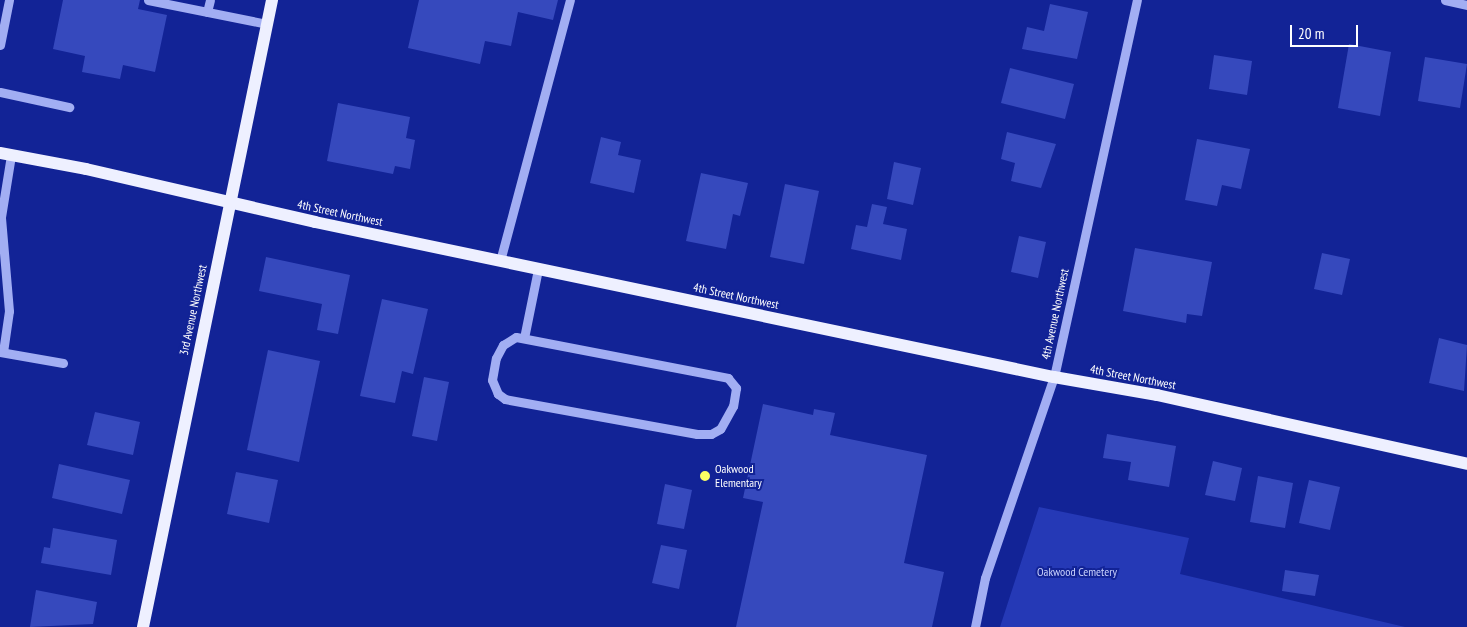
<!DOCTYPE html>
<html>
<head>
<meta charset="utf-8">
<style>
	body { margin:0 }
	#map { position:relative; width:1467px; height:627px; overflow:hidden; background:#122396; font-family:"PT Sans Narrow",sans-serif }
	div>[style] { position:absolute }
	.green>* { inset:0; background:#2539b6 }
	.building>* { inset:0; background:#3649bd }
	.minor>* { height:9px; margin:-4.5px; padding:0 4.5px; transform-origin:4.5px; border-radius:4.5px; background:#a2aef3 }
	.major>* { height:12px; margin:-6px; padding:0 6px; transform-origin:6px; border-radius:6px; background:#eef0ff }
	.dots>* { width:14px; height:14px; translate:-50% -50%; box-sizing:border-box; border:2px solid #122396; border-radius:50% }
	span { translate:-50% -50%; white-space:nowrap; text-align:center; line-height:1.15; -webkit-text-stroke:4px #122396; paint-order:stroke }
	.street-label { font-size:12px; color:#fff }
	.poi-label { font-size:12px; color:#fff }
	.left { translate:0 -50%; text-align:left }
	.park-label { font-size:12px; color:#cad2fd }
	.scale { position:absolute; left:1290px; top:25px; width:68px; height:22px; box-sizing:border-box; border:2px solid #fff; border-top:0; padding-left:6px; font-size:15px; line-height:18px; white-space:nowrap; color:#fff; -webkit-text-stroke:4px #122396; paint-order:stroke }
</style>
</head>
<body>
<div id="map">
	<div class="green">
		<div style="clip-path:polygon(1039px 507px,1189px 538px,1180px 574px,1405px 627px,1000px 627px)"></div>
	</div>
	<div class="building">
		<div style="clip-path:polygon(63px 0,140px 0,138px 9px,167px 15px,155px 72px,123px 65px,120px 79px,82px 72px,85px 56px,53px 49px)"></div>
		<div style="clip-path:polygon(419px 0,558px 0,553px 20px,518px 12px,511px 46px,485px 41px,480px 64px,408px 48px)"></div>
		<div style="clip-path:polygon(1050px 4px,1088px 12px,1077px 59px,1022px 49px,1027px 27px,1044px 31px)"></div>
		<div style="clip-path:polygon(1349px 44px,1391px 52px,1380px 116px,1338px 108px)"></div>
		<div style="clip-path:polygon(1214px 55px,1252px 61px,1247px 95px,1209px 89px)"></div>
		<div style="clip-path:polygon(1425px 57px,1467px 64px,1460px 108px,1418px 101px)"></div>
		<div style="clip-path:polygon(1010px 68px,1074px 84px,1065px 119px,1001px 103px)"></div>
		<div style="clip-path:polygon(338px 103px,410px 117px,406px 138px,415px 140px,410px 169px,395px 166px,393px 174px,327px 161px)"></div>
		<div style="clip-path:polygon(1007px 132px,1056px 144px,1041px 188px,1011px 181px,1015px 163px,1001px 159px)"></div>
		<div style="clip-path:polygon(601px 137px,621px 142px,618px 155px,641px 160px,634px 193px,590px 183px)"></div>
		<div style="clip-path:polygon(1197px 139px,1250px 149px,1241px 189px,1222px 185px,1217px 206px,1185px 200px)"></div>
		<div style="clip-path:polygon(894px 162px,921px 168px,913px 205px,887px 199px)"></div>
		<div style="clip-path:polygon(701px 173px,748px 183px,740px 216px,733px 214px,726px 249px,686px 241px)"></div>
		<div style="clip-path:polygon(785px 184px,819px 191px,804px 264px,770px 257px)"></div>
		<div style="clip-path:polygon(872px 204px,887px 207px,883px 224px,907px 229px,901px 260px,851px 249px,856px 225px,867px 227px)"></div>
		<div style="clip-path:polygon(1019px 236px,1046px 242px,1038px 278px,1011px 272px)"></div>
		<div style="clip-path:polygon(1135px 248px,1212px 262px,1202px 316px,1187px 314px,1186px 323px,1123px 311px)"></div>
		<div style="clip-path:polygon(1322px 253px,1350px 259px,1342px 295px,1314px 289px)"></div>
		<div style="clip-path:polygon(266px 257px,350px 275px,338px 334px,317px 330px,322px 304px,259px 291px)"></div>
		<div style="clip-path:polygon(382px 299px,428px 309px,413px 374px,402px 371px,395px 403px,360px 396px)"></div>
		<div style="clip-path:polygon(1439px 338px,1467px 345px,1464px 391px,1429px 383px)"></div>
		<div style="clip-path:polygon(268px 350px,320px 361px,299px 462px,247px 450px)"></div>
		<div style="clip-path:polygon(424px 377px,449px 382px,437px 441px,412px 436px)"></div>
		<div style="clip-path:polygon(763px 404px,813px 415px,814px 409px,835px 413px,830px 435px,927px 455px,904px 563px,944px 572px,932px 627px,736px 627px,763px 502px,743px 498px)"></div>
		<div style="clip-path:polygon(95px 412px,140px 422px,133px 455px,87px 445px)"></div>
		<div style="clip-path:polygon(1107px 434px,1176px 446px,1169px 487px,1128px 480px,1131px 462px,1103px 458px)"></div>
		<div style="clip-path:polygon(1213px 461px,1242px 468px,1235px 501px,1205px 495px)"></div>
		<div style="clip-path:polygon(59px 464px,130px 480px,122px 514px,52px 498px)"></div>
		<div style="clip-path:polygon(236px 472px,278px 480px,269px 523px,227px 514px)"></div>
		<div style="clip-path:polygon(1258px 476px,1293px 483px,1285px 528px,1250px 522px)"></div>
		<div style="clip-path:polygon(1309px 480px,1340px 487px,1330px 530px,1299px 523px)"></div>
		<div style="clip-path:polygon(665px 484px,692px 490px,684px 529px,657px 524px)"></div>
		<div style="clip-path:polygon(53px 528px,117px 540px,111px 575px,41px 563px,44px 547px,50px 548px)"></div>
		<div style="clip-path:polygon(661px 545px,687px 550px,679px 589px,652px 583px)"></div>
		<div style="clip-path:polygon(1285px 570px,1319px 575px,1315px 596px,1282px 591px)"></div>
		<div style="clip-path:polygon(36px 590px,97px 602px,93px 624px,30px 627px)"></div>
	</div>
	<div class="minor">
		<div style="left:148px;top:0;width:121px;rotate:11.4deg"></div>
		<div style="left:1445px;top:0;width:23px;rotate:13deg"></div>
		<div style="left:207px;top:12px;width:12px;rotate:-76deg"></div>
		<div style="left:0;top:45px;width:46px;rotate:-78.7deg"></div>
		<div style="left:0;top:92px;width:71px;rotate:12.3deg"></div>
		<div style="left:500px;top:261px;width:270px;rotate:-75deg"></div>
		<div style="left:516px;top:337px;width:216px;rotate:10.9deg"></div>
		<div style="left:728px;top:378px;width:13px;rotate:51deg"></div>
		<div style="left:736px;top:388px;width:18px;rotate:99deg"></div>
		<div style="left:733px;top:406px;width:26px;rotate:119deg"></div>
		<div style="left:720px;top:429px;width:10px;rotate:151deg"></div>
		<div style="left:711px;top:434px;width:14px;rotate:180deg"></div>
		<div style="left:697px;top:434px;width:195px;rotate:-169.7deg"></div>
		<div style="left:505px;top:399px;width:9px;rotate:-144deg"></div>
		<div style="left:498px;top:394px;width:15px;rotate:-113deg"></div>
		<div style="left:492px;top:380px;width:22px;rotate:-80deg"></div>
		<div style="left:496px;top:358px;width:15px;rotate:-62deg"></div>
		<div style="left:503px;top:345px;width:15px;rotate:-32deg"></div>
		<div style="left:524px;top:338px;width:70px;rotate:-78.5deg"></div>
		<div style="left:0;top:352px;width:64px;rotate:9.9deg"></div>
		<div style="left:3px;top:352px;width:41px;rotate:-81.7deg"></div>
		<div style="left:9px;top:311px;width:94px;rotate:-94.9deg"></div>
		<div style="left:1px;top:217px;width:63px;rotate:-80.8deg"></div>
		<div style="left:975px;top:627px;width:50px;rotate:-78.5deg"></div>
		<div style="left:985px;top:578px;width:213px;rotate:-71.1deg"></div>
		<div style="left:1054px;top:377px;width:386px;rotate:-77.6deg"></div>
	</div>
	<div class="major">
		<div style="left:0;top:153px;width:87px;rotate:10.5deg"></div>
		<div style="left:86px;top:169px;width:235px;rotate:13deg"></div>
		<div style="left:315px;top:222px;width:755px;rotate:11.85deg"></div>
		<div style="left:1054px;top:377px;width:105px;rotate:9.9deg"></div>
		<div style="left:1157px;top:395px;width:318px;rotate:12.5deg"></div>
		<div style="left:143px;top:627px;width:640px;rotate:-78.37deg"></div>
	</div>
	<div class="dots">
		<div style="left:705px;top:476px;background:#fcff64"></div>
	</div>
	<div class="street-label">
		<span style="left:340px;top:213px;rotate:12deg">4th Street Northwest</span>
		<span style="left:736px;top:296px;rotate:12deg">4th Street Northwest</span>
		<span style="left:193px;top:310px;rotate:-78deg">3rd Avenue Northwest</span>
		<span style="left:1055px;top:314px;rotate:-78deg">4th Avenue Northwest</span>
		<span style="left:1133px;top:377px;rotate:11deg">4th Street Northwest</span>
	</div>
	<div class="poi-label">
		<span class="left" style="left:715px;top:476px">Oakwood<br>Elementary</span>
	</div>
	<div class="park-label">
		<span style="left:1077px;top:572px">Oakwood Cemetery</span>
	</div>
	<div class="scale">20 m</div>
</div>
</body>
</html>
